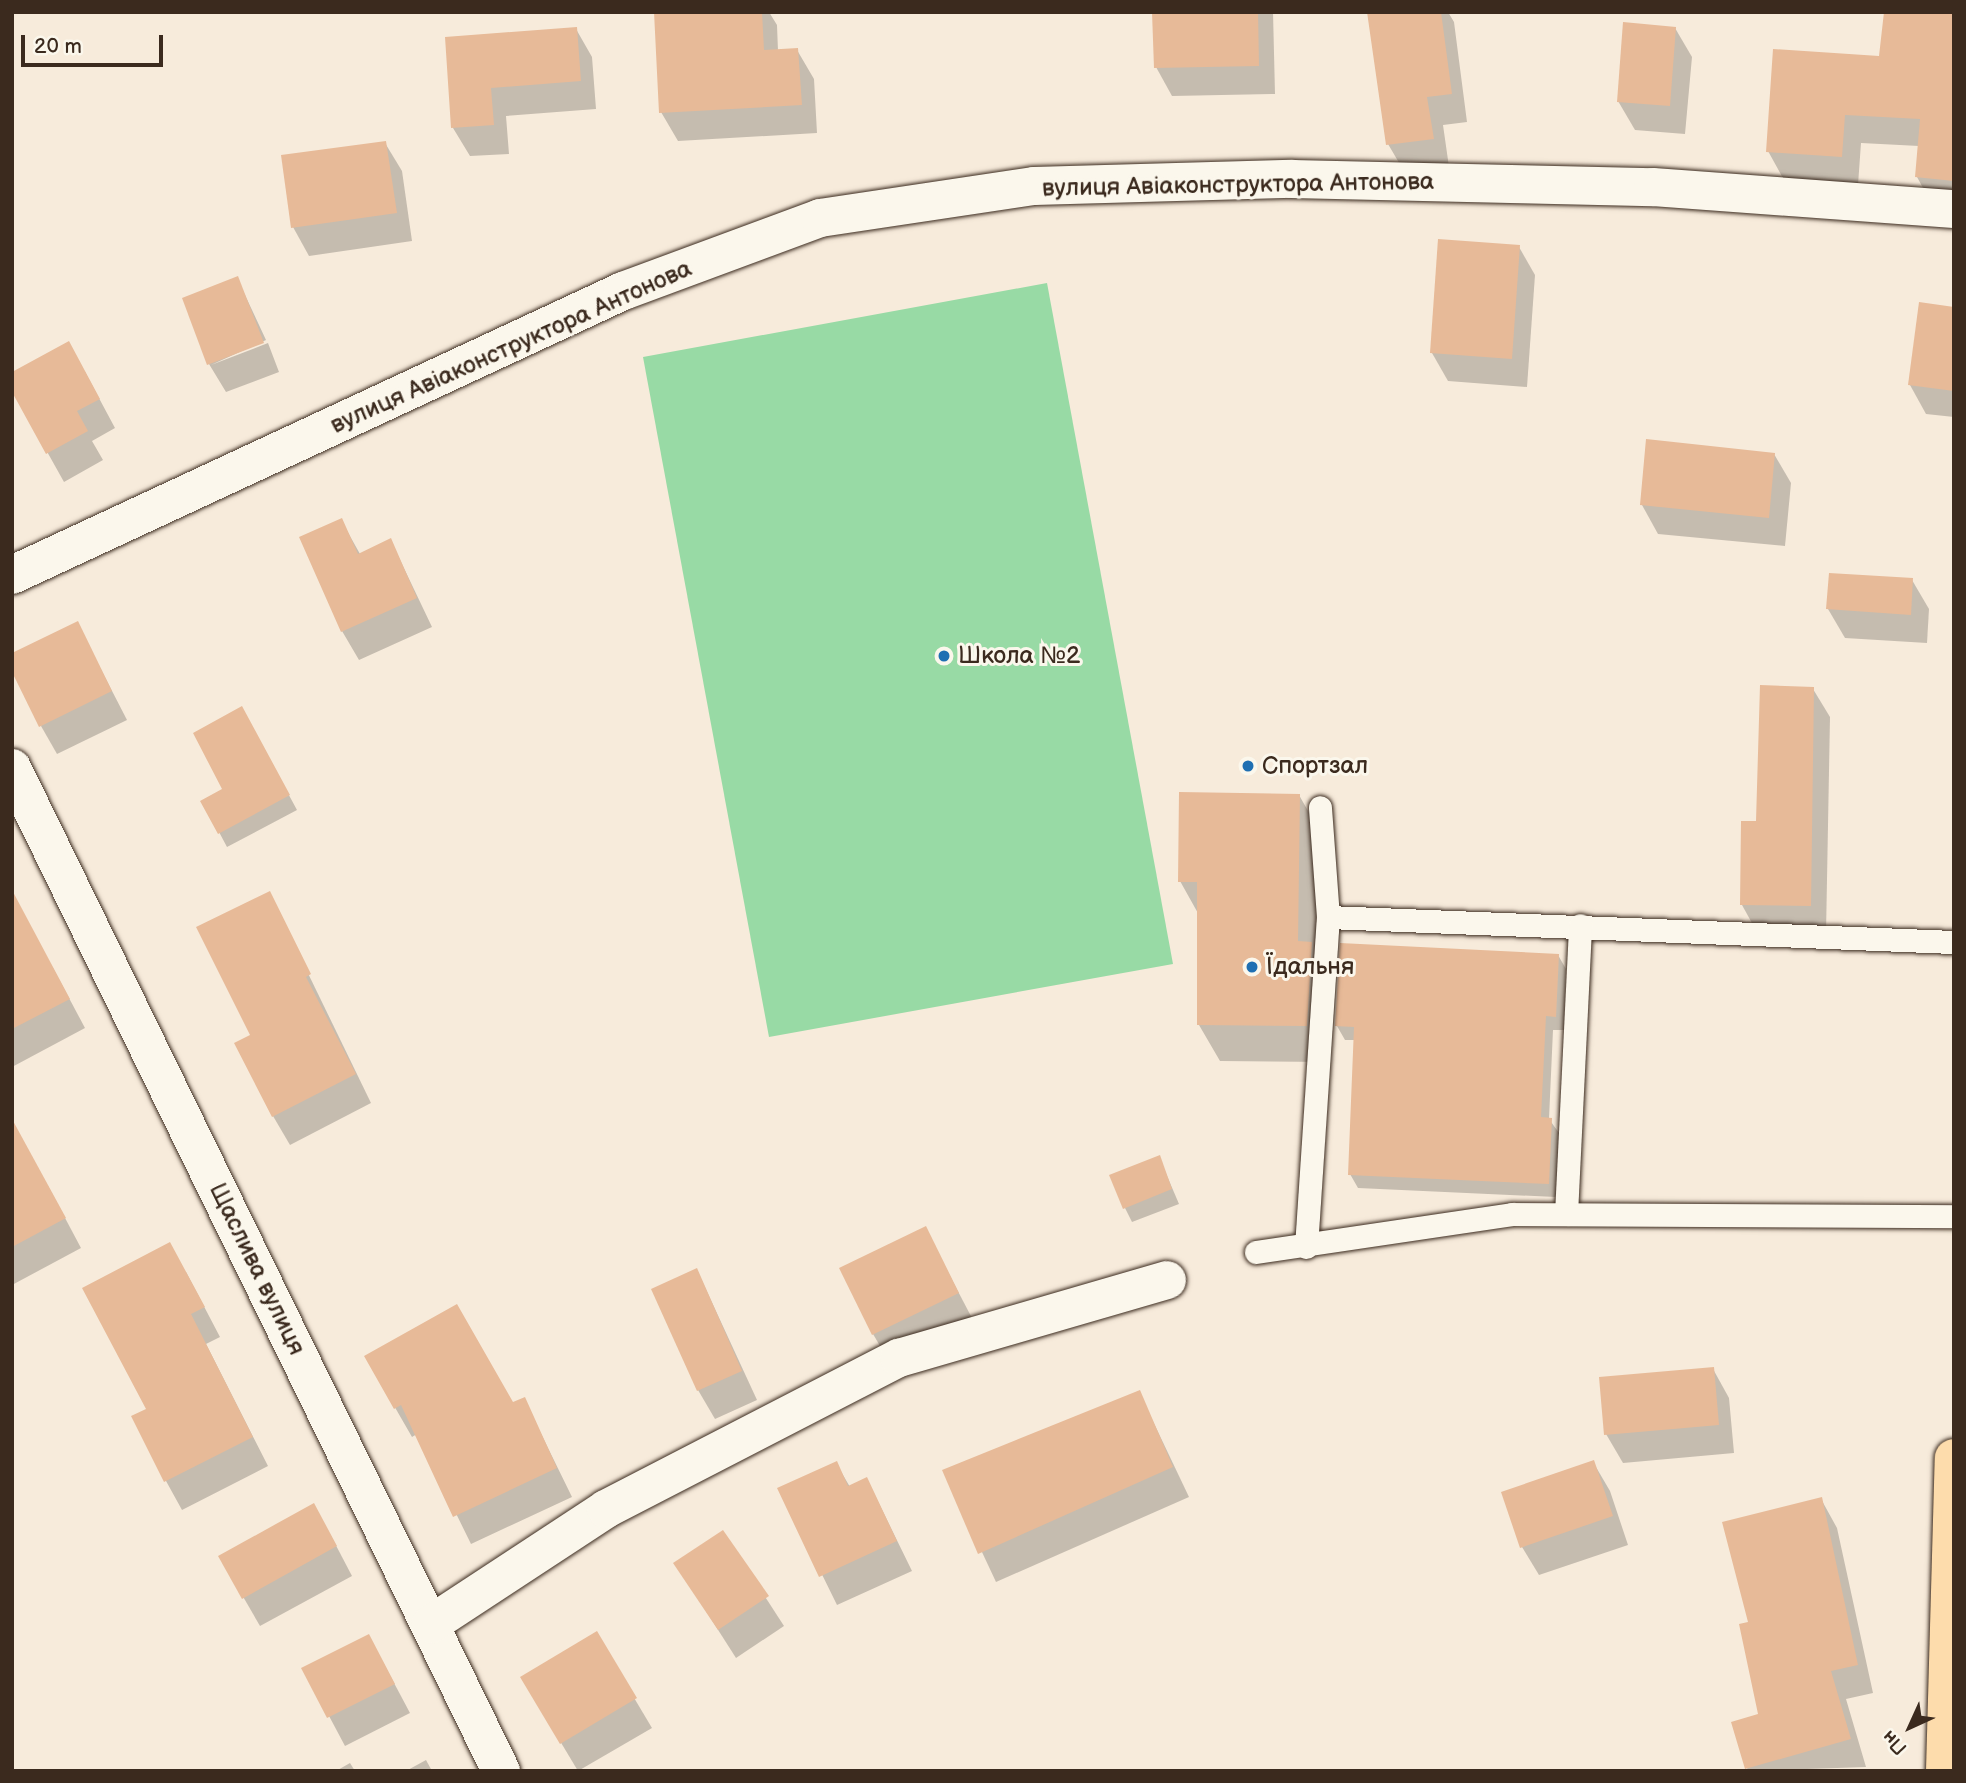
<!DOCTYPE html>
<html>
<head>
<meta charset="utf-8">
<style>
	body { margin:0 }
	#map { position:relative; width:1966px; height:1783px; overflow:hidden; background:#f7ebdb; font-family:"Balsamiq Sans",sans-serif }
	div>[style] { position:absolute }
	.green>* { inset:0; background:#98daa5 }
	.shadow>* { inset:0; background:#0003 }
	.building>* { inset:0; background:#e7ba98 }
	.roads { filter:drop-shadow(0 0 2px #3b2a1e) drop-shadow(0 0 2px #3b2a1e) }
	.lane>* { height:23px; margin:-11.5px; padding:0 11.5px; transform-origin:11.5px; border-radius:11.5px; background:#fbf7ec }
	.street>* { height:38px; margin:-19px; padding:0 19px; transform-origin:19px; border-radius:19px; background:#fbf7ec }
	.primary>* { height:38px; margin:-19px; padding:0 19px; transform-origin:19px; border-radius:19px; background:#fddcac }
	.dots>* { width:19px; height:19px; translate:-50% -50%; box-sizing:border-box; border:4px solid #fbf7ec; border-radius:50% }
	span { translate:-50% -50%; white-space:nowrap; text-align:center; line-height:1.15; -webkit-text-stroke:6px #fbf7ec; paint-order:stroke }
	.street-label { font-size:24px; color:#3b2a1e }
	.poi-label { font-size:24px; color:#3b2a1e }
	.left { translate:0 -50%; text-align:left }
	.frame { position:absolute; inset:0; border:14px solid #3b2a1e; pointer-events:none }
	.north { position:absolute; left:1875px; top:1692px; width:70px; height:70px; -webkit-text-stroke:5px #fbf7ec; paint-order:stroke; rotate:225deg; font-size:19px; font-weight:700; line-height:28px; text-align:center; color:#3b2a1e }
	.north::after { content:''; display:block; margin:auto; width:24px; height:32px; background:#3b2a1e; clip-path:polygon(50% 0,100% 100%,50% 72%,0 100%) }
	.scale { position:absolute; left:21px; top:35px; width:142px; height:32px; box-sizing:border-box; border:4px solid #3b2a1e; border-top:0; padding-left:9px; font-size:21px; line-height:24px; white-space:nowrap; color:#3b2a1e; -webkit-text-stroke:5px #fbf7ec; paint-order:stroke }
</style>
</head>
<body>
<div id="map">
	<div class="green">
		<div style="clip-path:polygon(1047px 283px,1173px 964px,769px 1037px,643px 357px)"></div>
	</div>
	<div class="shadow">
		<div style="clip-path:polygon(655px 12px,769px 12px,777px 25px,778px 51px,797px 50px,814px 79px,817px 133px,678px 141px,661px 112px)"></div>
		<div style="clip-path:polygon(1154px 12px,1273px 12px,1275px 94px,1172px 96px,1156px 67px)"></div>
		<div style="clip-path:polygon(1369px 12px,1448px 12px,1454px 22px,1467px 122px,1443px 125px,1449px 167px,1405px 173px,1388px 144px)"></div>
		<div style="clip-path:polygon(1954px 12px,1954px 207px,1933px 206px,1917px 177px,1919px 146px,1861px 143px,1858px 185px,1784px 180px,1768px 151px,1880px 58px)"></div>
		<div style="clip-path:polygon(1675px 28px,1692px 57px,1685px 134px,1635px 130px,1618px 101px)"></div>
		<div style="clip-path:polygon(576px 29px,592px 57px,596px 109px,506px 116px,509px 154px,470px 156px,453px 128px,446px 38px)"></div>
		<div style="clip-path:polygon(385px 143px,402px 171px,412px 241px,309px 256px,293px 227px)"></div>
		<div style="clip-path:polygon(1519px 247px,1535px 275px,1527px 387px,1448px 381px,1432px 353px)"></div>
		<div style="clip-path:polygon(237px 278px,266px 340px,211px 365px,268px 343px,279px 372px,226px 392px,209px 364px)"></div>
		<div style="clip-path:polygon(1954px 308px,1954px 417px,1926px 414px,1910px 385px)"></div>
		<div style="clip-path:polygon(85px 372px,115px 428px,92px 441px,103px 460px,64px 482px,12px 389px)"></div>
		<div style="clip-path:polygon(1774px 454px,1791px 483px,1785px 546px,1658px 534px,1642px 505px)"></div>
		<div style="clip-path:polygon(341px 520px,360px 554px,391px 541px,432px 627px,359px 660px,342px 631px)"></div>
		<div style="clip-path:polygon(1912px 580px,1929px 609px,1927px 643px,1845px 638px,1828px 609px)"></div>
		<div style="clip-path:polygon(77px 623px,127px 720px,57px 754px,41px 726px)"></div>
		<div style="clip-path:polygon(1813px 689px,1830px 717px,1826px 934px,1758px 934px,1742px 905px)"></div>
		<div style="clip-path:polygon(250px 723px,297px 810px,227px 847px,203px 802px,225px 789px)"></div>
		<div style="clip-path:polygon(1299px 795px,1320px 832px,1327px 1062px,1220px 1061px,1199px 1025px,1199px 915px,1180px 881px)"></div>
		<div style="clip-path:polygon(269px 893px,371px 1103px,290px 1145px,273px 1116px,252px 1036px)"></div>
		<div style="clip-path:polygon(12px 952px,53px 968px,85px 1028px,12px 1067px)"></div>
		<div style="clip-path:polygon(1558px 955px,1566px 969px,1564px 1030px,1553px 1030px,1549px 1119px,1559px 1133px,1556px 1197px,1358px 1188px,1350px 1174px,1356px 1040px,1345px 1040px,1337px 1026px)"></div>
		<div style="clip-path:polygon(1159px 1157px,1179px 1204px,1132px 1222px,1125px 1208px)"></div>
		<div style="clip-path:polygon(12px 1168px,48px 1186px,81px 1248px,12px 1285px)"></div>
		<div style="clip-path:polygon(925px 1228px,974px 1322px,890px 1363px,873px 1334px)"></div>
		<div style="clip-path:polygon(697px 1270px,757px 1400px,715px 1419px,698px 1390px)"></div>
		<div style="clip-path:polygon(186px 1272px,220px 1337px,206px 1344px,268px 1466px,182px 1510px,166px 1481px,148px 1409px)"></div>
		<div style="clip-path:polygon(366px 1357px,512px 1404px,524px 1399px,572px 1497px,471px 1544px,417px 1434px,412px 1437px)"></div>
		<div style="clip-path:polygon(1713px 1369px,1729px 1398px,1734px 1453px,1623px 1463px,1606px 1434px)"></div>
		<div style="clip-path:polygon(1139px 1392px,1189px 1497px,996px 1582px,944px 1471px)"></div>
		<div style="clip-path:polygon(1593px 1462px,1610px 1491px,1628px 1545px,1539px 1575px,1522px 1547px)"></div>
		<div style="clip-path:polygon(836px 1463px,850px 1487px,867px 1479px,912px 1571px,837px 1605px,780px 1489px)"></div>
		<div style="clip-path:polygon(1821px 1499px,1837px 1528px,1873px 1693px,1846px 1699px,1866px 1767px,1748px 1771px,1734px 1723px,1760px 1715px)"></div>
		<div style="clip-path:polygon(723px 1532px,784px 1626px,736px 1658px,676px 1564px)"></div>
		<div style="clip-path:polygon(330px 1534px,352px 1576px,260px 1626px,220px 1557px)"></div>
		<div style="clip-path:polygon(596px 1634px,652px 1728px,578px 1771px,539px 1706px)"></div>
		<div style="clip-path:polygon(369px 1636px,410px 1713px,345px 1746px,304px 1669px)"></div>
		<div style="clip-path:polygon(426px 1760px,432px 1771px,406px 1771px)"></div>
		<div style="clip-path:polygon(350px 1763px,355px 1771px,336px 1771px)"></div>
	</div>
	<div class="building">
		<div style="clip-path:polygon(654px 12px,762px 12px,764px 50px,798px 48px,802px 105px,659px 113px)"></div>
		<div style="clip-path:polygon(1152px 12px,1258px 12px,1259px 66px,1154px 68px)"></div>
		<div style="clip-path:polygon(1367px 12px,1441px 12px,1452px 94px,1427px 97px,1434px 139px,1386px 145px)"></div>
		<div style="clip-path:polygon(1884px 12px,1954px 12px,1954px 181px,1915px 177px,1920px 119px,1845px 115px,1842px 157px,1766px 152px,1773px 49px,1879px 56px)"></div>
		<div style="clip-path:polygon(1623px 22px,1676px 27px,1670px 106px,1617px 102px)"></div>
		<div style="clip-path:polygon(577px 27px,581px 81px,491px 88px,494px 125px,451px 128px,445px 37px)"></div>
		<div style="clip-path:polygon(386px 141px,397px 213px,291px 228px,281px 155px)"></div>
		<div style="clip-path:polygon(1438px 239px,1520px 245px,1512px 359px,1430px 353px)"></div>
		<div style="clip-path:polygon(238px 276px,264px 343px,207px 365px,182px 298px)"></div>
		<div style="clip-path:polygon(1919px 302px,1954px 307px,1954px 391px,1908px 385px)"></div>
		<div style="clip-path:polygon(69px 341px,100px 399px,77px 411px,88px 431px,46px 454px,12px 392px,12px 372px)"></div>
		<div style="clip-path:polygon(1646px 439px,1775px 453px,1769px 518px,1640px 505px)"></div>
		<div style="clip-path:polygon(342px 518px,358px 554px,391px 538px,417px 598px,341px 632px,299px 537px)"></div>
		<div style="clip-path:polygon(1829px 573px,1913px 578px,1911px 615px,1826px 609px)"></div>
		<div style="clip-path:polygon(78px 621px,112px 691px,39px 727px,12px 672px,12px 653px)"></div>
		<div style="clip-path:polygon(1760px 685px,1814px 687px,1811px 906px,1740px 905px,1741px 821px,1756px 821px)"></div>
		<div style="clip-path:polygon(242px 706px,290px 795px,218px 834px,200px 801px,222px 789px,193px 733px)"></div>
		<div style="clip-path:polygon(1179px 792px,1300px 794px,1298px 941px,1312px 942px,1307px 1026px,1197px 1025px,1197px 882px,1178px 882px)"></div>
		<div style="clip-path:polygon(12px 890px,70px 999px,12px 1029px)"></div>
		<div style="clip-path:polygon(270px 891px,311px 974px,306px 977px,356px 1074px,272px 1117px,234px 1043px,250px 1035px,196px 927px)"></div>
		<div style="clip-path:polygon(1340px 943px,1559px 954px,1556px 1017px,1546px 1016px,1541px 1117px,1552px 1118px,1549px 1184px,1348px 1175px,1354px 1027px,1335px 1026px)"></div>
		<div style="clip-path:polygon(12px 1119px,66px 1218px,12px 1247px)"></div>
		<div style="clip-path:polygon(1160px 1155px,1172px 1189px,1123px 1209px,1109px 1175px)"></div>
		<div style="clip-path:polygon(926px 1226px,959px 1293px,872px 1335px,839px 1268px)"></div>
		<div style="clip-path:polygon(170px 1242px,205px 1307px,191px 1314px,253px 1437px,164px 1482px,131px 1416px,146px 1409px,82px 1288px)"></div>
		<div style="clip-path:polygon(697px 1268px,742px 1371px,697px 1391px,651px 1289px)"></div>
		<div style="clip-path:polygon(457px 1304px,513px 1402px,525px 1397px,557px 1468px,453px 1517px,401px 1405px,394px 1409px,364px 1356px)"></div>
		<div style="clip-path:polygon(1714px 1367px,1719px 1425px,1604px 1435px,1599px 1377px)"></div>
		<div style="clip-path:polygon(1140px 1390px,1173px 1467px,978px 1554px,942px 1470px)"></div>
		<div style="clip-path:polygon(1594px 1460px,1613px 1516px,1520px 1548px,1501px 1492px)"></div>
		<div style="clip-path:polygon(837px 1461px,848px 1486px,867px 1477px,897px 1541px,819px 1577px,777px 1488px)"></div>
		<div style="clip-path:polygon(1822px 1497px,1858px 1665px,1831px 1671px,1851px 1739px,1745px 1769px,1731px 1722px,1758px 1714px,1739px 1624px,1748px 1622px,1722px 1522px)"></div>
		<div style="clip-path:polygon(314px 1503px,337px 1546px,242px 1599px,218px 1556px)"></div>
		<div style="clip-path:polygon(723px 1530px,769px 1596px,718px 1630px,673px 1563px)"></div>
		<div style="clip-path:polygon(597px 1631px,637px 1698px,560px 1744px,520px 1677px)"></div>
		<div style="clip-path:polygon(369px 1634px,395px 1684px,327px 1718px,301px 1668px)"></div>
	</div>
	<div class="roads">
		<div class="lane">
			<div style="left:1328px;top:917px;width:626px;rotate:2.29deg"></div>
			<div style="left:1566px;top:1214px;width:289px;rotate:-87.2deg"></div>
			<div style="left:1306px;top:1247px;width:331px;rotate:-86.2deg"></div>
			<div style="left:1328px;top:917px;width:110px;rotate:-94.2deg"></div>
			<div style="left:1256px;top:1252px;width:259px;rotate:-8.4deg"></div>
			<div style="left:1512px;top:1214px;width:442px;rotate:0.3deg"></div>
		</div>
		<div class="street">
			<div style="left:12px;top:575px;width:674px;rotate:-24.93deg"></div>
			<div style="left:623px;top:291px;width:210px;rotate:-20.3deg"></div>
			<div style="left:820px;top:218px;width:216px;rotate:-8.5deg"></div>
			<div style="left:1034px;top:186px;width:258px;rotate:-1.6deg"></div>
			<div style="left:1292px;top:179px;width:361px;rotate:1.3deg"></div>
			<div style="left:1653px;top:187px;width:302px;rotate:4.2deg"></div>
			<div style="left:12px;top:768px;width:1116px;rotate:64.01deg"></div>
			<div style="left:431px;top:1624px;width:209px;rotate:-33.3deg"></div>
			<div style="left:606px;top:1509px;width:330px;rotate:-27.3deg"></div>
			<div style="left:899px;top:1358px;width:279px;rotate:-16.2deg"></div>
		</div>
		<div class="primary">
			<div style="left:1945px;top:1771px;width:313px;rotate:-88.4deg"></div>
		</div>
	</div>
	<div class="dots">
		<div style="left:944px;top:656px;background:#1f6fb2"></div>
		<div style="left:1248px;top:766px;background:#1f6fb2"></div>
		<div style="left:1252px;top:967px;background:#1f6fb2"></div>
	</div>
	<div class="street-label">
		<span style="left:1238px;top:185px;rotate:-1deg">вулиця Авіаконструктора Антонова</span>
		<span style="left:511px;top:347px;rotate:-24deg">вулиця Авіаконструктора Антонова</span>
		<span style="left:257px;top:1269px;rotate:64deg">Щаслива вулиця</span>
	</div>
	<div class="poi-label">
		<span class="left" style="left:958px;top:656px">Школа №2</span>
		<span class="left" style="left:1262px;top:766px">Спортзал</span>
		<span class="left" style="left:1266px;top:967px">Їдальня</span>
	</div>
	<div class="frame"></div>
	<div class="north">Пн</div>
	<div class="scale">20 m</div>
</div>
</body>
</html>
